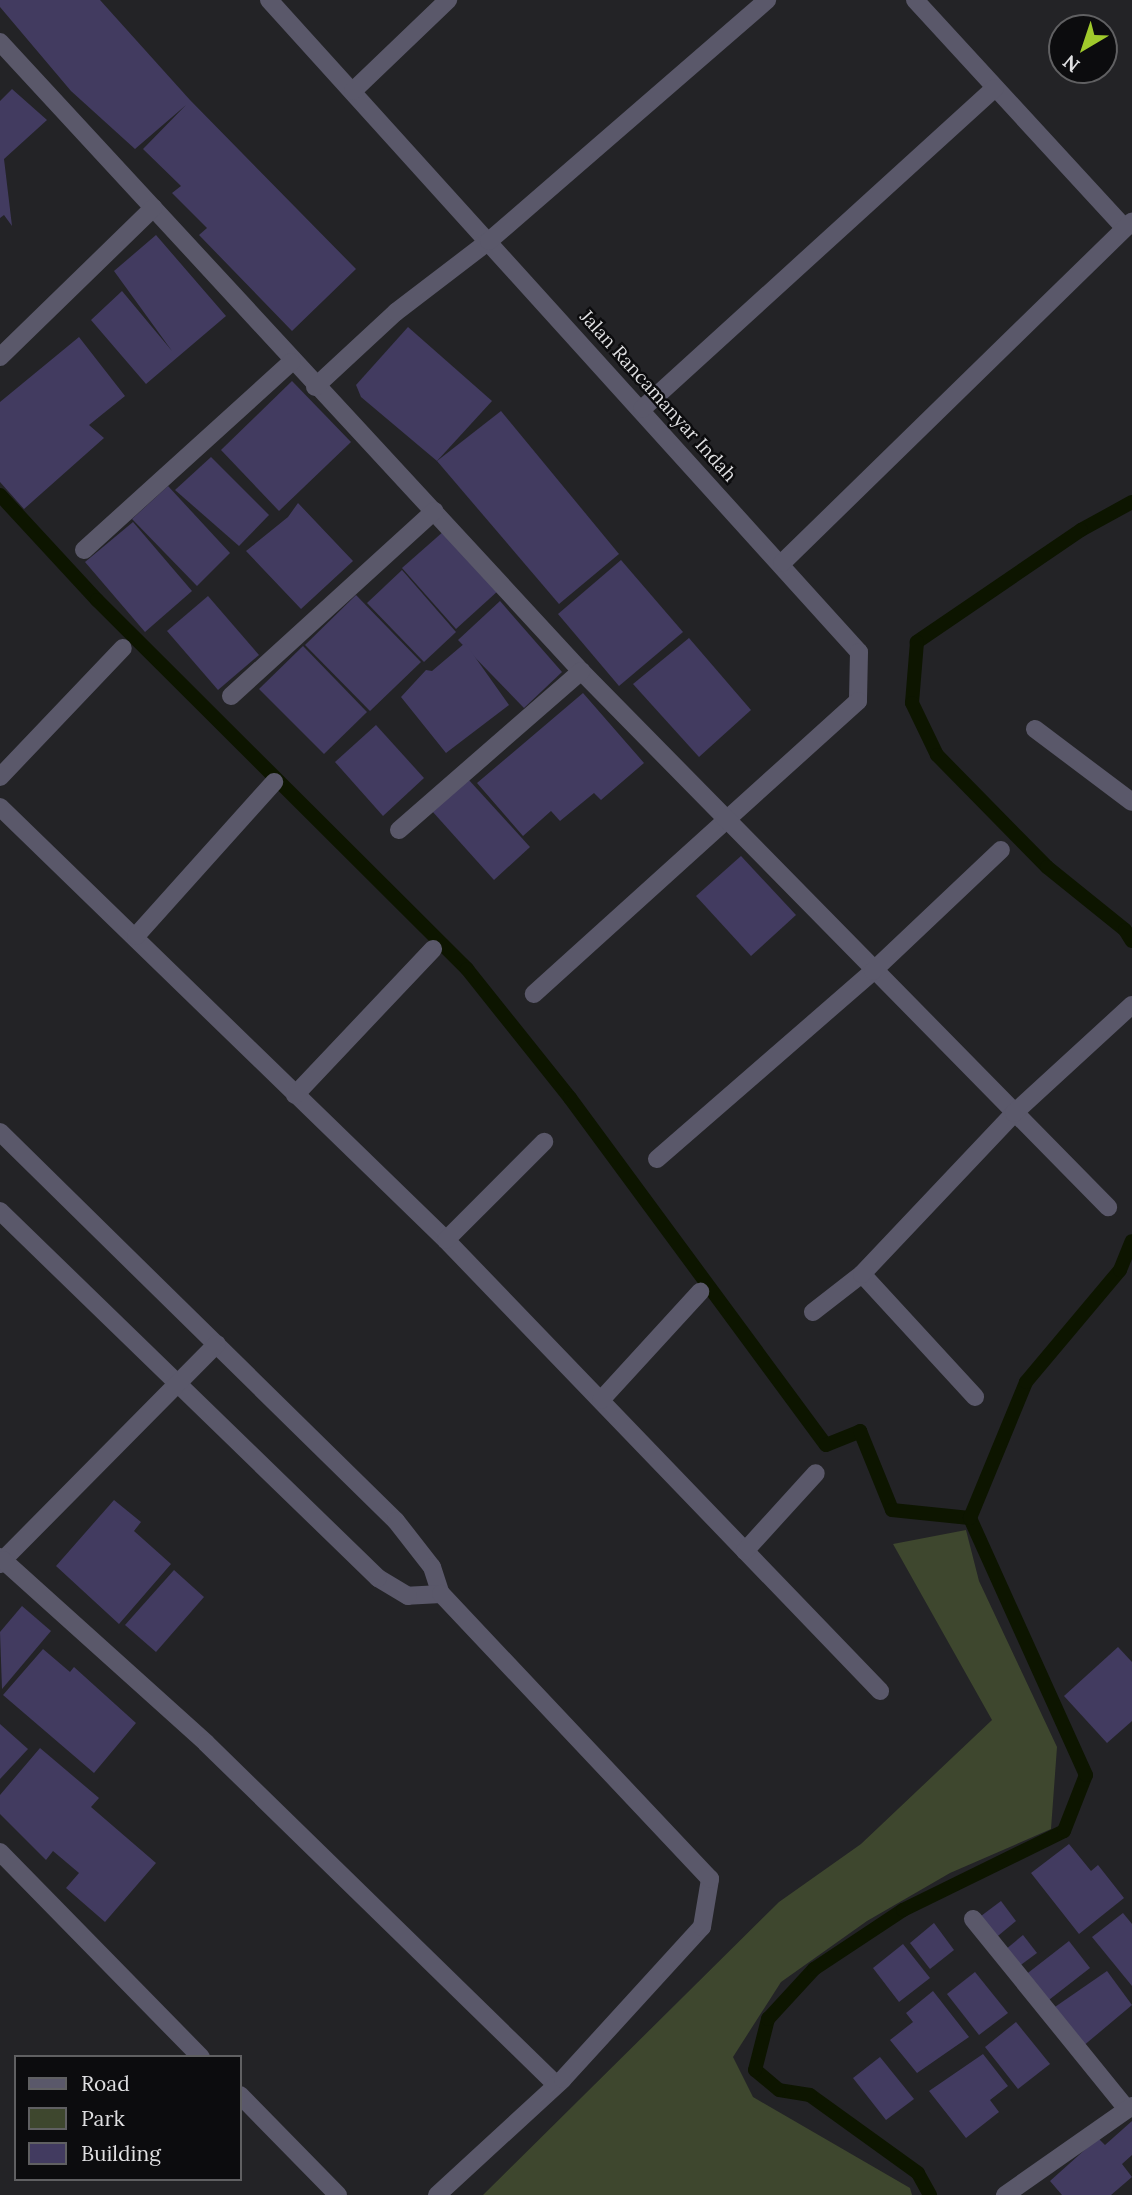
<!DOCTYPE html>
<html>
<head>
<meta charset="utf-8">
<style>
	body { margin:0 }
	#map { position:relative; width:1132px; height:2195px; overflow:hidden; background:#232326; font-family:Lora,serif }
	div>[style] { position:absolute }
	.green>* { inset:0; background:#3e472e }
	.stream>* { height:14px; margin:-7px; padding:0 7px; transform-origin:7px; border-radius:7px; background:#0d1500 }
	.building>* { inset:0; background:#423b60 }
	.street>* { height:18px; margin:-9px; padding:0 9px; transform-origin:9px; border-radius:9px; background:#5a586a }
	span { translate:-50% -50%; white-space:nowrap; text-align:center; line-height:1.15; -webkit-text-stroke:5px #0c0c0e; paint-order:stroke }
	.street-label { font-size:19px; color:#dfdfe1 }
	.legend { position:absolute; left:14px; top:2055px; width:228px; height:126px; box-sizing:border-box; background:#0c0c0e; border:2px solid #606062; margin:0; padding:9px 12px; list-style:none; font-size:21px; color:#dfdfe1 }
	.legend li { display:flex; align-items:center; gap:14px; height:35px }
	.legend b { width:35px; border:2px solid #606062 }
	.north { position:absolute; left:1048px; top:14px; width:70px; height:70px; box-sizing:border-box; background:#0c0c0e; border:2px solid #606062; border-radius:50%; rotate:219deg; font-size:19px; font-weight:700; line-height:28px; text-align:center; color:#dfdfe1 }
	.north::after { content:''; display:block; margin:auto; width:24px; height:32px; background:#a0ca2c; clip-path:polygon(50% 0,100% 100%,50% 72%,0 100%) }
</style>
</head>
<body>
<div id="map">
	<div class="green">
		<div style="clip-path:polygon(966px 1530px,979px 1581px,1057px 1747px,1051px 1829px,950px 1873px,867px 1921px,781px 1982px,733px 2057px,753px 2097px,910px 2188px,912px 2195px,483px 2195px,779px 1902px,861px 1844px,992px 1720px,893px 1544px)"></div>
	</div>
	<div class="stream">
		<div style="left:0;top:495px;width:143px;rotate:47.3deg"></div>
		<div style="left:97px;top:600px;width:523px;rotate:44.92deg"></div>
		<div style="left:467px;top:969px;width:165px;rotate:51.4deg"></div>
		<div style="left:570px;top:1098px;width:431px;rotate:53.6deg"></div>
		<div style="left:826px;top:1445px;width:37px;rotate:-22deg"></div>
		<div style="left:860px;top:1431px;width:85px;rotate:67.9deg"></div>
		<div style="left:892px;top:1510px;width:78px;rotate:5.9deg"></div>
		<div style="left:1132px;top:502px;width:58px;rotate:151.2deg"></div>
		<div style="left:1081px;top:530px;width:199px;rotate:145.7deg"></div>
		<div style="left:917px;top:642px;width:61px;rotate:94.7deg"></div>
		<div style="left:912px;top:703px;width:58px;rotate:64.3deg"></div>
		<div style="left:937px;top:755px;width:157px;rotate:45.5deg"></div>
		<div style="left:1047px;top:867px;width:100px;rotate:38.9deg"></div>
		<div style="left:1125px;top:930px;width:13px;rotate:58deg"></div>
		<div style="left:930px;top:2195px;width:25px;rotate:-119deg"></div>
		<div style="left:918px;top:2173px;width:133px;rotate:-144.2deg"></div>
		<div style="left:810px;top:2095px;width:31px;rotate:-171deg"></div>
		<div style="left:779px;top:2090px;width:31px;rotate:-140deg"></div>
		<div style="left:755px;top:2070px;width:53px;rotate:-75.7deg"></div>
		<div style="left:768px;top:2019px;width:68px;rotate:-47.4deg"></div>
		<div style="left:814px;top:1969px;width:107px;rotate:-33.5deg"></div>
		<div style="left:903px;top:1910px;width:179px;rotate:-26.1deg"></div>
		<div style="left:1064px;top:1831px;width:60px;rotate:-68.6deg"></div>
		<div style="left:1086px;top:1775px;width:282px;rotate:-114.3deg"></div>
		<div style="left:970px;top:1518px;width:147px;rotate:-67.6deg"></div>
		<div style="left:1026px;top:1382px;width:146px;rotate:-50deg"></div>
		<div style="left:1120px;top:1270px;width:31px;rotate:-68deg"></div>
	</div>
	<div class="building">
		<div style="clip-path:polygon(0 0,100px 0,190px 100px,356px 269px,292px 331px,199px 235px,207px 228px,172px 193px,181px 186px,143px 149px,186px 105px,135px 149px,71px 91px,0 7px)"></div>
		<div style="clip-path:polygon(12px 89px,47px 120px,4px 159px,12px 226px,4px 215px,0 218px,0 101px)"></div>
		<div style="clip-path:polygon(156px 235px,226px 316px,146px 384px,91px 320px,122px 291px,172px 351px,114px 271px)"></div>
		<div style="clip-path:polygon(408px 327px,492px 401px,437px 461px,361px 397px,356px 385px)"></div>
		<div style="clip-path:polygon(79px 337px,125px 396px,89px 425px,104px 438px,24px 509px,0 482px,0 402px)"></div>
		<div style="clip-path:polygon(292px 381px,351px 442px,279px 511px,221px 450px)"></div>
		<div style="clip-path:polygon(501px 411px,619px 554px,559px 604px,437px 461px)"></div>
		<div style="clip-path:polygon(211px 457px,269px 515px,239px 546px,175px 490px)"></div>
		<div style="clip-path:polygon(168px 486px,230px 553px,197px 586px,132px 519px)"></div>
		<div style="clip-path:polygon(298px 503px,353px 561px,301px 609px,246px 551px,288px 517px)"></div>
		<div style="clip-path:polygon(133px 522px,192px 591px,145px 632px,85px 562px)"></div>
		<div style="clip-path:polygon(444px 531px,499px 590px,456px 629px,402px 568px)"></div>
		<div style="clip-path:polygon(621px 560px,683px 632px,619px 686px,558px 614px)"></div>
		<div style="clip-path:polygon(402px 570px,456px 632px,424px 662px,367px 603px)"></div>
		<div style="clip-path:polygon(356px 595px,421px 662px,370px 711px,305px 645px)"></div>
		<div style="clip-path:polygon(208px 596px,259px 655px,218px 690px,167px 631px)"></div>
		<div style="clip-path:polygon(500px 601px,562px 672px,524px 708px,458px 640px)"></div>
		<div style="clip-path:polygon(689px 638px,751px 710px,699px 757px,633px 684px)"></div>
		<div style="clip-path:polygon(465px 643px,509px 705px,446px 753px,401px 697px,426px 670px,432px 671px)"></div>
		<div style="clip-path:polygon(303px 646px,367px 712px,324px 754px,259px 689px)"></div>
		<div style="clip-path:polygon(583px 693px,644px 763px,601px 800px,594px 793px,560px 821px,551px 811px,523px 836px,477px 783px)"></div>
		<div style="clip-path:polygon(376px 725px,424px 778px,383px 816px,335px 762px)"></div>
		<div style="clip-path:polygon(468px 779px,530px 847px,494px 880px,432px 811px)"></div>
		<div style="clip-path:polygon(741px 856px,796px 915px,751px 956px,696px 896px)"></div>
		<div style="clip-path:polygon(114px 1500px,141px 1522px,134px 1531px,171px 1564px,119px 1624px,56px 1566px)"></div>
		<div style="clip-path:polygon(174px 1570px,204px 1597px,156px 1652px,125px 1625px)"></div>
		<div style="clip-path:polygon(22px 1606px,51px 1631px,2px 1689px,0 1632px)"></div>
		<div style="clip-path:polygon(1118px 1647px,1132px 1662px,1132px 1721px,1107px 1743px,1064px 1696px)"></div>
		<div style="clip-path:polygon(43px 1649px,70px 1672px,74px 1667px,136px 1723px,94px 1773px,3px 1695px)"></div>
		<div style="clip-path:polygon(0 1724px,28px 1749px,0 1779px)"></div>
		<div style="clip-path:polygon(40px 1748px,99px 1798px,91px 1807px,156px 1863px,105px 1922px,66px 1888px,79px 1873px,53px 1851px,46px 1860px,0 1814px,0 1795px)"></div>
		<div style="clip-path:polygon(1069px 1844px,1091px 1871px,1098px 1865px,1124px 1898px,1079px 1934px,1031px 1873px)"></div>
		<div style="clip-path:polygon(1001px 1901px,1016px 1921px,993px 1940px,977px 1919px)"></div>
		<div style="clip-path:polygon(1123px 1913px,1132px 1924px,1132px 1986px,1092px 1937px)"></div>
		<div style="clip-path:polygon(934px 1923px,954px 1950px,930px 1969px,910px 1943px)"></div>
		<div style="clip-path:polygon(1023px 1935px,1037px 1953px,1018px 1967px,1005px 1950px)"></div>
		<div style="clip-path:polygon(1069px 1941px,1090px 1968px,1045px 2003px,1024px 1976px)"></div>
		<div style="clip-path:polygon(903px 1944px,930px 1978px,899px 2002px,873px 1968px)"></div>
		<div style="clip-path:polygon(1107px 1971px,1132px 2005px,1082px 2047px,1052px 2009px)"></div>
		<div style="clip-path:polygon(975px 1972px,1008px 2013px,979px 2035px,947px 1994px)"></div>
		<div style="clip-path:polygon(933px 1991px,969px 2037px,917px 2073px,890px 2040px,913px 2022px,906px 2013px)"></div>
		<div style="clip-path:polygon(1016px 2022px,1050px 2064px,1018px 2089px,985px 2047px)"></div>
		<div style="clip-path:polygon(983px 2054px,1008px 2086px,990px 2100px,999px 2112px,966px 2138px,929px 2091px)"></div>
		<div style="clip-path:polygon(880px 2057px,914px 2099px,886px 2120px,853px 2078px)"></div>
		<div style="clip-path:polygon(1132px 2121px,1132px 2155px,1122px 2164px,1132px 2177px,1111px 2195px,1062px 2195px,1050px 2181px,1098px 2138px,1105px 2145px)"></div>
	</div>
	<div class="street">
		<div style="left:269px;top:0;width:879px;rotate:47.86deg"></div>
		<div style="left:859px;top:652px;width:49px;rotate:91.2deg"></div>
		<div style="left:858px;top:701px;width:437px;rotate:137.9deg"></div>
		<div style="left:915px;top:0;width:310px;rotate:47.4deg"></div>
		<div style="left:0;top:42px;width:856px;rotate:47.27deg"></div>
		<div style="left:581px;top:671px;width:752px;rotate:45.49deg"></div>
		<div style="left:353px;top:91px;width:132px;rotate:-43.8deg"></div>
		<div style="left:0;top:357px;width:214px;rotate:-44.2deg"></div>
		<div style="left:315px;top:387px;width:110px;rotate:-42.8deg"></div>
		<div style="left:396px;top:312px;width:117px;rotate:-37.4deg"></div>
		<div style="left:489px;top:241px;width:368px;rotate:-40.9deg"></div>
		<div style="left:642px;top:409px;width:477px;rotate:-42.3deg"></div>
		<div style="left:84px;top:550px;width:280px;rotate:-42.2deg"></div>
		<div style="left:782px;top:563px;width:489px;rotate:-44.3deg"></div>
		<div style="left:231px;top:696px;width:275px;rotate:-42.3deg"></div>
		<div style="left:1035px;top:729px;width:121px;rotate:37deg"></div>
		<div style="left:0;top:777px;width:178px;rotate:-46.4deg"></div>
		<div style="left:0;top:807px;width:622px;rotate:44.15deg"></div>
		<div style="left:446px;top:1240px;width:626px;rotate:46.1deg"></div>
		<div style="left:399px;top:830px;width:242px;rotate:-41.1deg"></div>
		<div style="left:136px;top:936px;width:207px;rotate:-48.1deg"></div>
		<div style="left:295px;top:1095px;width:201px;rotate:-46.6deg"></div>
		<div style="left:0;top:1132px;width:555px;rotate:44.49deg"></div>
		<div style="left:396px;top:1521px;width:58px;rotate:52deg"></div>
		<div style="left:432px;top:1567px;width:28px;rotate:72deg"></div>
		<div style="left:441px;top:1594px;width:33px;rotate:177deg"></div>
		<div style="left:408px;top:1596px;width:35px;rotate:-149deg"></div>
		<div style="left:378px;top:1578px;width:527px;rotate:-135.85deg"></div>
		<div style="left:657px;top:1159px;width:286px;rotate:-41deg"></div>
		<div style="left:873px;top:971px;width:176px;rotate:-43.4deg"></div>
		<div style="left:446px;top:1240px;width:139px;rotate:-45deg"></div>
		<div style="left:862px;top:1274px;width:167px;rotate:47.4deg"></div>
		<div style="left:813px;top:1312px;width:62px;rotate:-37.8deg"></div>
		<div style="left:862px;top:1274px;width:221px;rotate:-46.6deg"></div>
		<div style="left:1014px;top:1113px;width:160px;rotate:-42.5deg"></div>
		<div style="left:601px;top:1400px;width:147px;rotate:-47.5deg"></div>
		<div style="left:745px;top:1551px;width:105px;rotate:-47.7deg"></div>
		<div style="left:0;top:1557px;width:4px;rotate:45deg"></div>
		<div style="left:3px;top:1560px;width:304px;rotate:-45.3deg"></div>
		<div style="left:0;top:1564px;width:5px;rotate:-53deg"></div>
		<div style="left:3px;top:1560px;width:273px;rotate:42deg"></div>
		<div style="left:206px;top:1743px;width:489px;rotate:44.3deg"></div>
		<div style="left:0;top:1852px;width:287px;rotate:45.6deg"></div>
		<div style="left:973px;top:1919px;width:245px;rotate:51deg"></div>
		<div style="left:240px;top:2095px;width:140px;rotate:45.6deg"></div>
		<div style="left:437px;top:2195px;width:171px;rotate:-42.6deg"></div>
		<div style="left:563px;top:2079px;width:206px;rotate:-47.6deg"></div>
		<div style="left:702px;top:1927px;width:49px;rotate:-80.5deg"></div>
		<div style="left:710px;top:1879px;width:392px;rotate:-133.3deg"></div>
		<div style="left:1005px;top:2195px;width:155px;rotate:-35deg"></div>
	</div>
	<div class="street-label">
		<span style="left:658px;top:396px;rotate:48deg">Jalan Rancamanyar Indah</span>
	</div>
	<ul class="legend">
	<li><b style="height:9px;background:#5a586a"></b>Road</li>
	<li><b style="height:19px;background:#3e472e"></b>Park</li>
	<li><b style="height:19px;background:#423b60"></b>Building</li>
	</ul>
	<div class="north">N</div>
</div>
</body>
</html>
